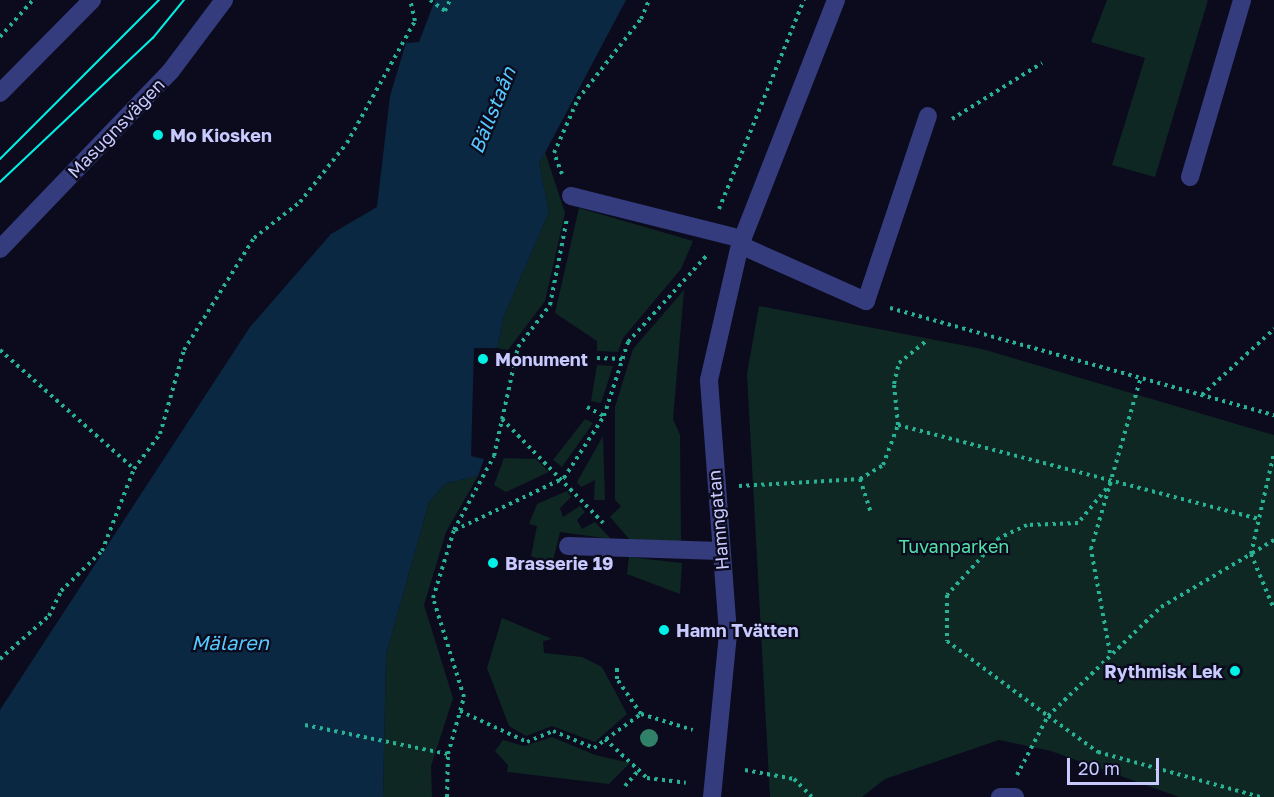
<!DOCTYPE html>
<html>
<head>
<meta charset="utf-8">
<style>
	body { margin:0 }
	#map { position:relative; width:1274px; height:797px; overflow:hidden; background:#0b0b1d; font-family:"Golos Text",sans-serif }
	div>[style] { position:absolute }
	.green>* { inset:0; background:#0e2723 }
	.water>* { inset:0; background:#0a2842 }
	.path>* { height:4px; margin-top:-2px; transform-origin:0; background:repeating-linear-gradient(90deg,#28b295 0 3px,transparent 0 7.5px) }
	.minor>* { height:18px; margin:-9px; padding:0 9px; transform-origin:9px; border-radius:9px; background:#343c7e }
	.tram>* { height:1.5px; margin:-0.75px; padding:0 0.75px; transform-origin:0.75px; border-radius:0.75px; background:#00f2e6 }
	.trees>* { width:18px; height:18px; margin:-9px; border-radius:50%; background:#318169 }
	.dots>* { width:16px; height:16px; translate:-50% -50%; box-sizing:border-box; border:3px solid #0b0b1d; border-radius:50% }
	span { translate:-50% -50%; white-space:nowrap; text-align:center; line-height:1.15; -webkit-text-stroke:4.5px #0b0b1d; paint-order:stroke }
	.street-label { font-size:18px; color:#c7c9ff }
	.poi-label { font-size:18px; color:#c7c9ff; font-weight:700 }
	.left { translate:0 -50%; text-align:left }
	.right { translate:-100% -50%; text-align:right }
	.park-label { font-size:18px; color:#50e2a8 }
	.water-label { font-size:20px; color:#55caff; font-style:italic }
	.scale { position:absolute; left:1067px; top:758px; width:92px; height:27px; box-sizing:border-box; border:3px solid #c7c9ff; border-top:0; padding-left:8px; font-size:18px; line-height:21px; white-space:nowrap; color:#c7c9ff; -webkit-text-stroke:4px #0b0b1d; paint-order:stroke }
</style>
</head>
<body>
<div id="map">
	<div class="green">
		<div style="clip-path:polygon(1107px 0,1208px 0,1155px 177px,1112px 165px,1145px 58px,1091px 42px)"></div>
		<div style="clip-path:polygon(545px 152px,565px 213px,545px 301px,508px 350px,497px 348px,504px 316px,549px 212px,539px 165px)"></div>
		<div style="clip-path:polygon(579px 208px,693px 241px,681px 269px,623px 338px,618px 352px,597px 351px,597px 341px,555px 313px)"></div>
		<div style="clip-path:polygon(684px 290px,673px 419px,680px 435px,681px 541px,631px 541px,610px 517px,621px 506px,615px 500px,615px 407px,633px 349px)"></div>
		<div style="clip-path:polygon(759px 306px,982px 349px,1274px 435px,1274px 797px,1179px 797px,1051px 751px,999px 740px,885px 779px,862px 797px,770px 797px,747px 374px)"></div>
		<div style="clip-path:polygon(597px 365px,613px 366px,601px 403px,591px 401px)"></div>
		<div style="clip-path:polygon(585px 419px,593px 423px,562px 467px,553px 460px)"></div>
		<div style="clip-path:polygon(603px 436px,605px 500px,594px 500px,595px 480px,581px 487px,577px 482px)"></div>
		<div style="clip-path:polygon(504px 458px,536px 459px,549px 472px,506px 492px,494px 485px)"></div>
		<div style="clip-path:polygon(478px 476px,446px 532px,424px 605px,453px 698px,431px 766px,432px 797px,383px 797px,386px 655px,429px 502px,446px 483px)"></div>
		<div style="clip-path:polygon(567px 491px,571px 497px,560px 508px,563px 517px,580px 506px,585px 512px,577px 520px,582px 529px,595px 522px,611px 539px,560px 532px,552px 565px,531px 556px,537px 526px,529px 524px,537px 504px)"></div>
		<div style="clip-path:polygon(629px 557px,682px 563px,680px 594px,627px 574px)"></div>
		<div style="clip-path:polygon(502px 618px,552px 639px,543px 641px,544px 653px,582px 657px,602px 667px,627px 714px,595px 742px,552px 726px,526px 736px,509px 726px,487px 668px)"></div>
		<div style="clip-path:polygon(552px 737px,595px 755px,630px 763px,609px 784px,507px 772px,508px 765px,495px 751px,503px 740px,524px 746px)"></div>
	</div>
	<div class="water">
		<div style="clip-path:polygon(435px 0,626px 0,539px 164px,549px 212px,504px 316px,497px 348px,474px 348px,471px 456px,484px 459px,478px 476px,446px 483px,429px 502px,386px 655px,383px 797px,0 797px,0 710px,250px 327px,331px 234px,377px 207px,390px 96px,406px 43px,419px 42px)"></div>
	</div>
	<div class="path">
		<div style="left:430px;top:0;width:19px;rotate:36deg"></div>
		<div style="left:445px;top:11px;width:12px;rotate:-66deg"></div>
		<div style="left:0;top:37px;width:50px;rotate:-48.3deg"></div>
		<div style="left:952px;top:119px;width:106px;rotate:-31.9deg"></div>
		<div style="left:562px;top:174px;width:22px;rotate:-111deg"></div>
		<div style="left:554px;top:153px;width:59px;rotate:-66deg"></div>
		<div style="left:578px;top:99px;width:102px;rotate:-51.8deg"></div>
		<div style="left:641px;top:19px;width:21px;rotate:-67deg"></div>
		<div style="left:719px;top:209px;width:226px;rotate:-67.9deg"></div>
		<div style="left:890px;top:308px;width:399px;rotate:15.6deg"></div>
		<div style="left:0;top:350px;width:179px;rotate:41.6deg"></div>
		<div style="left:597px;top:358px;width:26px;rotate:2deg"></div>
		<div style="left:1202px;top:395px;width:98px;rotate:-42.5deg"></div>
		<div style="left:587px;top:407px;width:19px;rotate:28deg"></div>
		<div style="left:502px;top:419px;width:145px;rotate:45.8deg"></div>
		<div style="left:898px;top:425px;width:373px;rotate:14.6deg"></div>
		<div style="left:860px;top:479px;width:35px;rotate:72deg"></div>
		<div style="left:1111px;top:483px;width:52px;rotate:129.5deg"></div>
		<div style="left:1078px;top:523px;width:51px;rotate:177.8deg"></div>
		<div style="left:1027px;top:525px;width:31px;rotate:155deg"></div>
		<div style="left:999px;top:538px;width:77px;rotate:132.4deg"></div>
		<div style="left:947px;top:595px;width:46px;rotate:90deg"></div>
		<div style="left:947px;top:641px;width:126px;rotate:36.6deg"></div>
		<div style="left:1048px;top:716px;width:157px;rotate:-44deg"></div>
		<div style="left:1161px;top:607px;width:104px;rotate:-30.5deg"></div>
		<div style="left:1251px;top:554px;width:104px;rotate:-77.2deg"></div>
		<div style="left:739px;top:486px;width:121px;rotate:-3.3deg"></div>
		<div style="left:860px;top:479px;width:27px;rotate:-31deg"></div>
		<div style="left:883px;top:465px;width:43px;rotate:-69.4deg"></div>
		<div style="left:898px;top:425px;width:41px;rotate:-95.6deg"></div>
		<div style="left:894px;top:384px;width:22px;rotate:-77deg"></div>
		<div style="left:899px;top:363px;width:36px;rotate:-39deg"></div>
		<div style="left:455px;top:530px;width:121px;rotate:-25.5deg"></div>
		<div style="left:564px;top:478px;width:74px;rotate:-57.2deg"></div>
		<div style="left:604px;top:416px;width:78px;rotate:-72deg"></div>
		<div style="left:628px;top:342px;width:119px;rotate:-47.7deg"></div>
		<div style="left:1274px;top:540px;width:27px;rotate:149deg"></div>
		<div style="left:1251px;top:554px;width:60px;rotate:67.3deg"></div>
		<div style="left:1110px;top:653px;width:106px;rotate:-100.4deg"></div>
		<div style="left:1091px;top:549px;width:179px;rotate:-73.8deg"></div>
		<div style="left:0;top:659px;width:65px;rotate:-41.3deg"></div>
		<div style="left:49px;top:616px;width:28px;rotate:-64deg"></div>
		<div style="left:61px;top:591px;width:57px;rotate:-44.3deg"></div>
		<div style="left:102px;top:551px;width:88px;rotate:-68.7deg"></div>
		<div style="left:134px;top:469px;width:44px;rotate:-53.4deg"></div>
		<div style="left:160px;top:434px;width:87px;rotate:-74.1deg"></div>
		<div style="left:184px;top:350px;width:132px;rotate:-58deg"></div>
		<div style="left:254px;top:238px;width:58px;rotate:-38deg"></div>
		<div style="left:300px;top:202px;width:75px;rotate:-51.5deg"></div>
		<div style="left:347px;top:143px;width:140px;rotate:-60.9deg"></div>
		<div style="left:415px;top:21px;width:22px;rotate:-103deg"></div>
		<div style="left:460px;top:711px;width:74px;rotate:24.8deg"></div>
		<div style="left:527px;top:742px;width:28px;rotate:-23deg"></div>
		<div style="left:553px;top:731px;width:44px;rotate:22.5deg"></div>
		<div style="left:594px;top:748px;width:58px;rotate:-35.9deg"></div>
		<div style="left:641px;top:714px;width:42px;rotate:-124.4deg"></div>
		<div style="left:617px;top:679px;width:13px;rotate:-90deg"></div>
		<div style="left:641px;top:714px;width:54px;rotate:17.1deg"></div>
		<div style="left:305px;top:725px;width:146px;rotate:11.5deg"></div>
		<div style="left:605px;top:739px;width:57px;rotate:42.9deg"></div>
		<div style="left:647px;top:778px;width:39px;rotate:7deg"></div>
		<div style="left:745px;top:770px;width:50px;rotate:10.4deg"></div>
		<div style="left:794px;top:779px;width:25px;rotate:45deg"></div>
		<div style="left:1017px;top:775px;width:67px;rotate:-62.3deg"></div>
		<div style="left:1048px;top:716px;width:62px;rotate:35.8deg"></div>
		<div style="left:1098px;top:752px;width:168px;rotate:15.5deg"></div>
		<div style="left:625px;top:786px;width:23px;rotate:-49deg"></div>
		<div style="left:447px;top:797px;width:43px;rotate:-88.7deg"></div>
		<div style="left:448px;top:754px;width:59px;rotate:-74.3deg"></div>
		<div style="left:464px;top:697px;width:104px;rotate:-107.4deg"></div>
		<div style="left:433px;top:598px;width:71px;rotate:-72.8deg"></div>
		<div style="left:454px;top:530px;width:84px;rotate:-61.6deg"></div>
		<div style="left:494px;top:456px;width:112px;rotate:-77.6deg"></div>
		<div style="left:518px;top:347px;width:53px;rotate:-52.7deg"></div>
		<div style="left:550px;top:305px;width:89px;rotate:-78.9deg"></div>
	</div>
	<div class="minor">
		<div style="left:0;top:93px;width:131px;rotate:-45.3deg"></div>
		<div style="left:1190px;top:177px;width:184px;rotate:-73.6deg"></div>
		<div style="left:571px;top:196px;width:176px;rotate:14.1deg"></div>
		<div style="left:740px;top:245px;width:138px;rotate:24deg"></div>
		<div style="left:866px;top:301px;width:195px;rotate:-71.5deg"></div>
		<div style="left:0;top:249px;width:245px;rotate:-46.2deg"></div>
		<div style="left:170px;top:72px;width:90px;rotate:-53.1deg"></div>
		<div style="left:568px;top:546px;width:152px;rotate:1.9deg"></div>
		<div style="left:712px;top:797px;width:165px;rotate:-84.4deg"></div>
		<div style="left:728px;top:633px;width:254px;rotate:-94.3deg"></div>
		<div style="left:709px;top:380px;width:139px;rotate:-77.1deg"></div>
		<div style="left:740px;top:245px;width:263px;rotate:-68.6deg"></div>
		<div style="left:1000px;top:797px;width:15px"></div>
	</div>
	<div class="tram">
		<div style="left:0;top:159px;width:225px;rotate:-45deg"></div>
		<div style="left:0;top:182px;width:210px;rotate:-43.3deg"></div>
		<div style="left:153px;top:38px;width:49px;rotate:-50.8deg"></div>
	</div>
	<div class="trees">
		<div style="left:649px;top:738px"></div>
	</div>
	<div class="dots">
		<div style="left:158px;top:135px;background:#00f2e6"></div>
		<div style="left:483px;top:359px;background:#00f2e6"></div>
		<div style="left:493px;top:563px;background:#00f2e6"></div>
		<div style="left:664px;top:630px;background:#00f2e6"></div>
		<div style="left:1235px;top:671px;background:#00f2e6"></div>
	</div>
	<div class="street-label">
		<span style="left:116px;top:128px;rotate:-46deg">Masugnsvägen</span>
		<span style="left:718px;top:520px;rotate:-95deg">Hamngatan</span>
	</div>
	<div class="poi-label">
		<span class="left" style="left:170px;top:135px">Mo Kiosken</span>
		<span class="left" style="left:495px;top:359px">Monument</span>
		<span class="left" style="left:505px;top:563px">Brasserie 19</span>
		<span class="left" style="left:676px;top:630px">Hamn Tvätten</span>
		<span class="right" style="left:1223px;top:671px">Rythmisk Lek</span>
	</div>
	<div class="park-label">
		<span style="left:954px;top:546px">Tuvanparken</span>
	</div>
	<div class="water-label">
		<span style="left:492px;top:110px;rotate:-68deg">Bällstaån</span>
		<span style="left:230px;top:642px">Mälaren</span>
	</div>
	<div class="scale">20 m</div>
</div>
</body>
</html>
